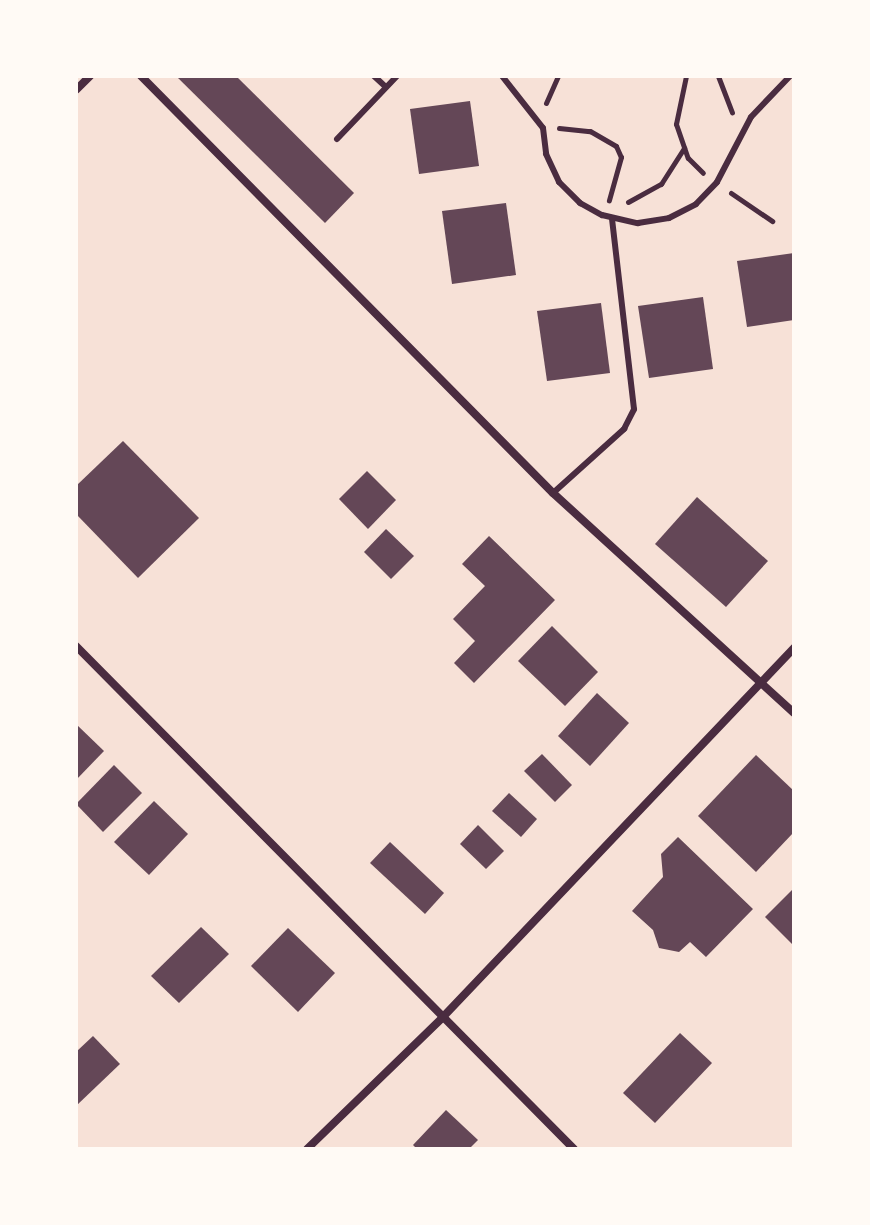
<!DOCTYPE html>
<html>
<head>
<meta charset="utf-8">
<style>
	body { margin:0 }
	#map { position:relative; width:870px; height:1225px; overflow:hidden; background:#f7e1d7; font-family:"Source Sans 3",sans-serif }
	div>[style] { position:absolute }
	.building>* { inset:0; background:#644757 }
	.path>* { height:5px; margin:-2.5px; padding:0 2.5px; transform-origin:2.5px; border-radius:2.5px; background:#4a2c40 }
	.service>* { height:6px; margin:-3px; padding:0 3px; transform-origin:3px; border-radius:3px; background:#4a2c40 }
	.minor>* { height:8px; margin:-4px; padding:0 4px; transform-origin:4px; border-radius:4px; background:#4a2c40 }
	span { translate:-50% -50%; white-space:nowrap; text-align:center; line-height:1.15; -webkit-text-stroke:6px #fffaf5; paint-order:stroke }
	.frame { position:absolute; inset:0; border:78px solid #fffaf5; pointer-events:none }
</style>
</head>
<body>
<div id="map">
	<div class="building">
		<div style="clip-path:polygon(176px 76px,236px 76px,354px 193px,325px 223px)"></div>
		<div style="clip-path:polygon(470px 101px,479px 166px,419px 174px,410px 109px)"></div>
		<div style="clip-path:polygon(506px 203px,516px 275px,452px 284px,442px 211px)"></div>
		<div style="clip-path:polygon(794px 253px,794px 320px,747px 327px,737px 261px)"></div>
		<div style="clip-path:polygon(703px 297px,713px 369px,649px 378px,638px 306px)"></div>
		<div style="clip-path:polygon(601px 303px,610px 373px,547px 381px,537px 311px)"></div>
		<div style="clip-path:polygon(123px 441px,199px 518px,138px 578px,76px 514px,76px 486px)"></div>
		<div style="clip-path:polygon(367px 471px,396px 500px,368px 529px,339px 499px)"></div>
		<div style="clip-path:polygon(697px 497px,768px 561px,726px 607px,655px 544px)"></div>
		<div style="clip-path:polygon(386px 529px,414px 556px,391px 579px,364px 552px)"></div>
		<div style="clip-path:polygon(489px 536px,555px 600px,474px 683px,454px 663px,475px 641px,453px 619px,485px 586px,462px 564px)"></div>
		<div style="clip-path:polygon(552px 626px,598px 672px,565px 706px,518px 661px)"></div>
		<div style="clip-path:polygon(597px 693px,629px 723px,590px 766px,558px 736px)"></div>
		<div style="clip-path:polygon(76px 724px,104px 751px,76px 780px)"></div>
		<div style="clip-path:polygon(542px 754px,572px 785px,555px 802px,524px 771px)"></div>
		<div style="clip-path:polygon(756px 755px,794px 791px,794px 832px,756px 872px,698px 816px)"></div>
		<div style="clip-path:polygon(114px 765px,142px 793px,103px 832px,76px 804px)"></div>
		<div style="clip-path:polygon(509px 793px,537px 819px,521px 837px,492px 811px)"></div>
		<div style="clip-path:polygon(154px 801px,188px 834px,149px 875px,114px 842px)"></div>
		<div style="clip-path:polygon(478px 825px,504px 851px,486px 869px,460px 844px)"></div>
		<div style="clip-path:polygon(678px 837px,753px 909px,706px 957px,690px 942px,679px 952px,659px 948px,653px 930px,632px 911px,663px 877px,661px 854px)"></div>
		<div style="clip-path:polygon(390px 842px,444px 893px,425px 914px,370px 863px)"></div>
		<div style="clip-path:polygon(794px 888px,794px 946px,765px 917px)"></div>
		<div style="clip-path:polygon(201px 927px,229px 954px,179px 1003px,151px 976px)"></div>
		<div style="clip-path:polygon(288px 928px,335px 973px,298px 1012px,251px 966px)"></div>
		<div style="clip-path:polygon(680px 1033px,712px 1063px,655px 1123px,623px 1093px)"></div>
		<div style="clip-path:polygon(93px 1036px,120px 1064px,76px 1106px,76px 1052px)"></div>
		<div style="clip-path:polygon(446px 1110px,478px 1140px,469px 1149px,417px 1149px,413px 1145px)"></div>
	</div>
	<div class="path">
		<div style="left:686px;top:76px;width:49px;rotate:101.8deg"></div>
		<div style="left:676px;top:124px;width:36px;rotate:71deg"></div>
		<div style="left:688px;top:158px;width:21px;rotate:45deg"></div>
		<div style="left:718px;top:76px;width:39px;rotate:69deg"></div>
		<div style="left:546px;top:103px;width:30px;rotate:-66deg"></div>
		<div style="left:559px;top:128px;width:31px;rotate:6deg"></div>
		<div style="left:590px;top:131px;width:30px;rotate:30deg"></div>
		<div style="left:616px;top:146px;width:12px;rotate:66deg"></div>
		<div style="left:621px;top:157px;width:45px;rotate:105.6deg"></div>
		<div style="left:731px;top:193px;width:50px;rotate:34.3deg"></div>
		<div style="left:628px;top:202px;width:38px;rotate:-29deg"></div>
		<div style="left:661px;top:184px;width:43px;rotate:-57.4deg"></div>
	</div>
	<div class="service">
		<div style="left:374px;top:76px;width:16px;rotate:43deg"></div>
		<div style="left:502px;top:76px;width:66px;rotate:51.7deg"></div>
		<div style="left:543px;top:128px;width:26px;rotate:83deg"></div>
		<div style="left:546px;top:154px;width:31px;rotate:65deg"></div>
		<div style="left:559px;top:182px;width:30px;rotate:45deg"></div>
		<div style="left:580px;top:203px;width:25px;rotate:29deg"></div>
		<div style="left:602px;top:215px;width:37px;rotate:13deg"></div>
		<div style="left:638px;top:223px;width:31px;rotate:-9deg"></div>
		<div style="left:669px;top:218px;width:30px;rotate:-27deg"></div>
		<div style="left:696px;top:204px;width:30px;rotate:-46deg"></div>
		<div style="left:717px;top:182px;width:73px;rotate:-62.4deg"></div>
		<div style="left:751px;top:117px;width:57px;rotate:-46.4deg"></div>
		<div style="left:337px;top:139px;width:87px;rotate:-46.4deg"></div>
		<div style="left:553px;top:493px;width:96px;rotate:-42deg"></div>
		<div style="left:624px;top:429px;width:22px;rotate:-63deg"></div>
		<div style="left:634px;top:409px;width:191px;rotate:-96.6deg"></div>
	</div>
	<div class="minor">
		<div style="left:141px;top:76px;width:586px;rotate:45.35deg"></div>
		<div style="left:553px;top:493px;width:326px;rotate:42.4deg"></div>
		<div style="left:76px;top:90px;width:20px;rotate:-45deg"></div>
		<div style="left:76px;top:646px;width:708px;rotate:45.29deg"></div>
		<div style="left:307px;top:1149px;width:188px;rotate:-44.1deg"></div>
		<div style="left:442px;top:1018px;width:511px;rotate:-46.43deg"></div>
	</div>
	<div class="frame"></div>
</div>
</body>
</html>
